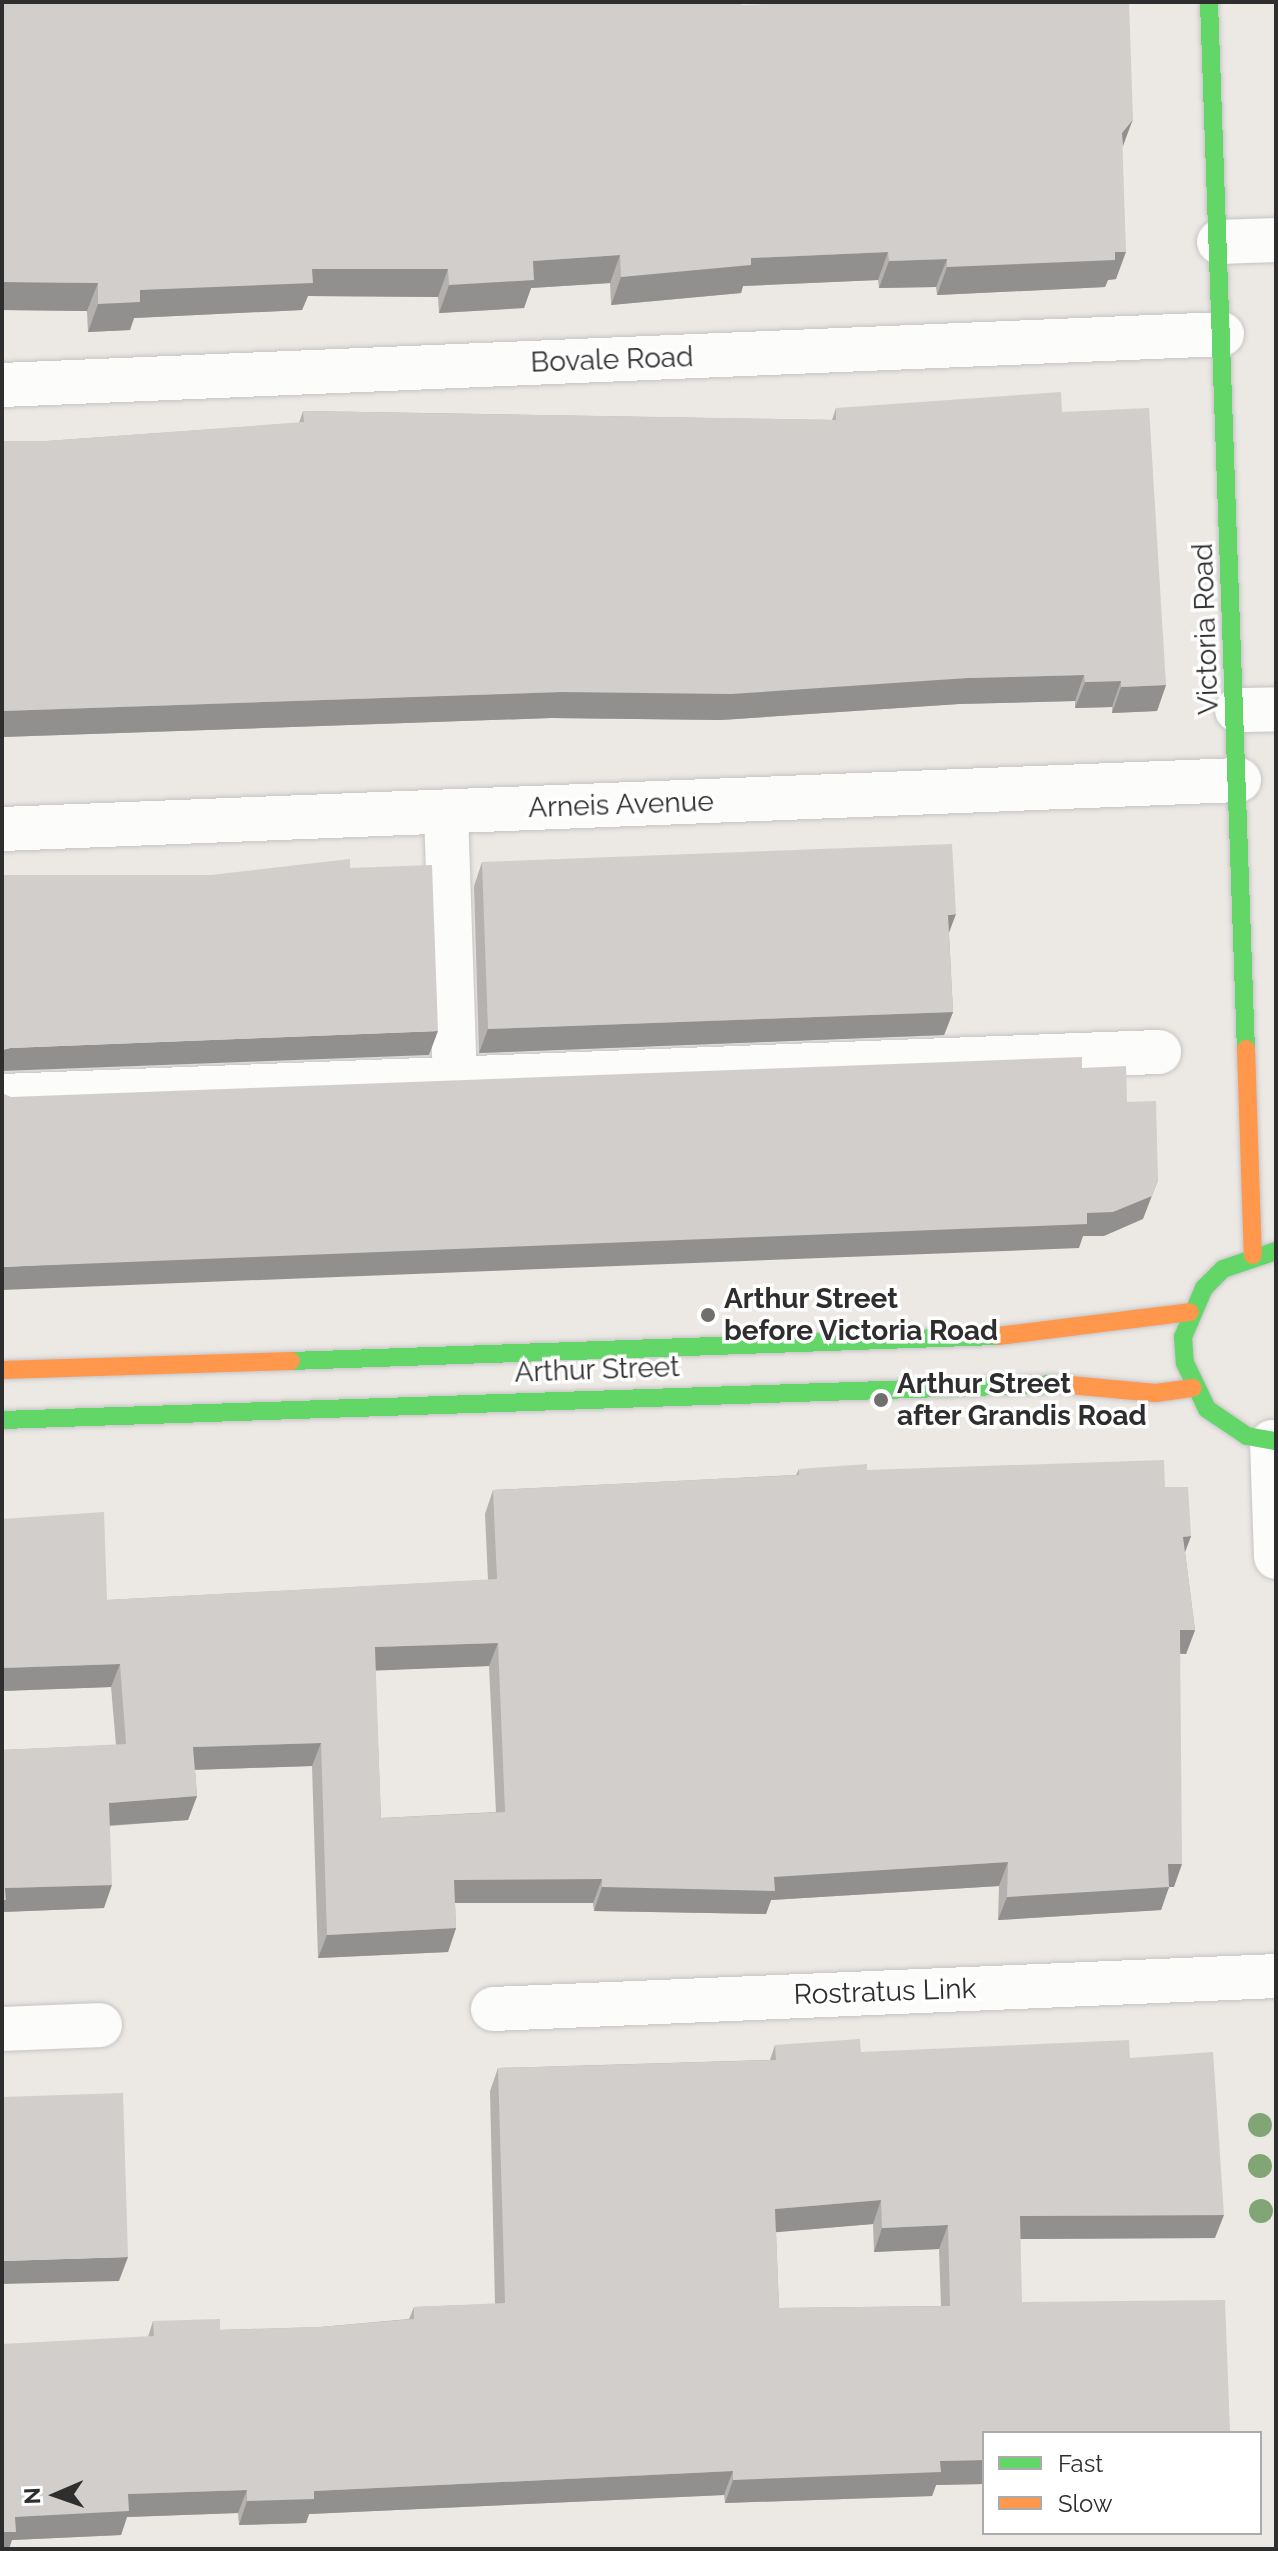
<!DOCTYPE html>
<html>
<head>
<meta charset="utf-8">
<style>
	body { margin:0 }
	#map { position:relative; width:1278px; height:2551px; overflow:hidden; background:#ece8e4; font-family:Raleway,sans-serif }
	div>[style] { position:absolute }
	.roads { filter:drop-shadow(0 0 2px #c5c4c5) drop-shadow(0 0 2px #c5c4c5) }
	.street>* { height:44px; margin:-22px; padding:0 22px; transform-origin:22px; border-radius:22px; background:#fcfcfb }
	.fast>* { height:18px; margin:-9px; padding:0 9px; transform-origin:9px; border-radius:9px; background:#63d668 }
	.slow>* { height:18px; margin:-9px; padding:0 9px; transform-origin:9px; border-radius:9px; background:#ff974d }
	.trees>* { width:24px; height:24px; margin:-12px; border-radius:50%; background:#82a575 }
	.wall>* { inset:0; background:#b4b1af }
	.shaded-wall>* { inset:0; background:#92908e }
	.building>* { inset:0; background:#d1cecb }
	.dots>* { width:22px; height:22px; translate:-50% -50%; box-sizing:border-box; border:4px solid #fff; border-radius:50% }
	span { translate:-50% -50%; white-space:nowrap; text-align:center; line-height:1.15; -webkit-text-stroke:7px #fff; paint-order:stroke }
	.street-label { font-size:28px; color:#2e2e2e }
	.poi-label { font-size:28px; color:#2e2e2e; font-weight:700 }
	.left { translate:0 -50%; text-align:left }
	.frame { position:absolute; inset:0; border:4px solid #2e2e2e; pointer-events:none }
	.legend { position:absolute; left:982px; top:2431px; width:280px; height:104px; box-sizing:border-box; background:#fff; border:2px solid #ababab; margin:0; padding:10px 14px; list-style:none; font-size:24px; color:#2e2e2e }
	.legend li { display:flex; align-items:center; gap:16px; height:40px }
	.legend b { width:40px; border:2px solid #ababab }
	.north { position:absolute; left:16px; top:2455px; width:80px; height:80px; -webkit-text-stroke:6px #fff; paint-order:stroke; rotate:268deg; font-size:22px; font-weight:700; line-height:32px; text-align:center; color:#2e2e2e }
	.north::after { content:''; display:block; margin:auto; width:28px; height:36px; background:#2e2e2e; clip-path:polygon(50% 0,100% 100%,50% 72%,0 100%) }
</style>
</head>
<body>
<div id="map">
	<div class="roads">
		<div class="street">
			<div style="left:1219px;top:242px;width:57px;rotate:-2deg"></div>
			<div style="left:2px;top:385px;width:1221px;rotate:-2.39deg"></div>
			<div style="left:1237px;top:710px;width:39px;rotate:-1deg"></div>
			<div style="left:446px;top:812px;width:266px;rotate:88.1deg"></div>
			<div style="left:2px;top:829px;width:1238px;rotate:-2.27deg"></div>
			<div style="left:2px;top:1096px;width:1158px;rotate:-2.18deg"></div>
			<div style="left:1272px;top:1442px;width:115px;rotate:88deg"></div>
			<div style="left:493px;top:2009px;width:784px;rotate:-2.41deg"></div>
			<div style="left:2px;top:2029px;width:98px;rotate:-2.3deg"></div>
		</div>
		<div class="fast">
			<div style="left:1209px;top:2px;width:1048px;rotate:87.98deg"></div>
			<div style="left:1276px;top:1251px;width:56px;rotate:161.2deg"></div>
			<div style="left:1223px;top:1269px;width:27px;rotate:135deg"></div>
			<div style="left:1204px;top:1288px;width:53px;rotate:113.2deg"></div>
			<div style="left:1183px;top:1337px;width:26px;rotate:86deg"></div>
			<div style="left:1185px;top:1363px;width:51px;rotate:64.4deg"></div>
			<div style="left:1207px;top:1409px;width:48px;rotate:34deg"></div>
			<div style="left:1247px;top:1436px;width:29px;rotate:10deg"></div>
			<div style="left:291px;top:1361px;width:707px;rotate:-2.03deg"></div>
			<div style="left:2px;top:1420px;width:1058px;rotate:-1.95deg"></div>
		</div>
		<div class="slow">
			<div style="left:1246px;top:1049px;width:206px;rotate:88.1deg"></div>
			<div style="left:998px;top:1336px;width:193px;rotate:-7.1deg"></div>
			<div style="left:2px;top:1370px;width:289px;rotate:-1.8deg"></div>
			<div style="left:1059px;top:1384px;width:97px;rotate:5.3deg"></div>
			<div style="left:1156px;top:1393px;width:37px;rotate:-8deg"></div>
		</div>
	</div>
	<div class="trees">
		<div style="left:1260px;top:2125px"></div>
		<div style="left:1260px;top:2166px"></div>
		<div style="left:1261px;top:2211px"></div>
	</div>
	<div class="wall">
		<div style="clip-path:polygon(2px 2px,742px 5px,1129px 9px,1116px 279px,1108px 280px,1105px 287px,937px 295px,936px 287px,879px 288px,878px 280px,743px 286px,741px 293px,611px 305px,610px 283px,531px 288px,524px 308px,439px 313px,438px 297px,308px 296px,302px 310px,134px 318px,130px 330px,88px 332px,87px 311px,2px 310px)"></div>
		<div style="clip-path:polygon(836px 408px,1062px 412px,1166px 685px,1157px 711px,1112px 713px,1112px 707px,1075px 708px,1075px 701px,959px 704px,721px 720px,551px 718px,2px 737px,2px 441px,47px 441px,299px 423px,303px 411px,832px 420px)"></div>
		<div style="clip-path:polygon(482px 862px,949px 934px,953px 1012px,944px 1035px,479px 1053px,474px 886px)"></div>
		<div style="clip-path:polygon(evenodd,799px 1469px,867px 1470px,1165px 1487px,1191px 1536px,1185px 1552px,1195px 1630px,1186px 1654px,1180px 1654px,1174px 1887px,1169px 1887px,1161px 1910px,998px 1920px,999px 1886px,771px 1900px,766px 1914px,594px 1911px,593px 1903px,455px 1903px,456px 1928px,448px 1952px,318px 1958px,312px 1766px,195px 1770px,197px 1796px,188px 1820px,110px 1826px,104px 1908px,2px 1912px,2px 1750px,116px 1745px,111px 1687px,2px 1691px,2px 1519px,107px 1600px,488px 1580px,485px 1514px,493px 1490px,796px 1475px,799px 1469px,489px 1666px,496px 1812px,381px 1818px,375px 1670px,489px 1666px)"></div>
		<div style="clip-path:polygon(evenodd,775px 2045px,861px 2052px,1130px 2058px,1215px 2238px,1020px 2239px,984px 2433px,984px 2484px,936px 2485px,932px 2496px,725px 2503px,724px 2495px,309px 2514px,306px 2523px,239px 2525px,238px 2513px,127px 2517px,121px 2535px,12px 2540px,2px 2549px,148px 2337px,153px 2321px,220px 2330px,320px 2327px,409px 2319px,414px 2307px,495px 2304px,490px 2091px,498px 2068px,770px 2060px,775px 2045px,873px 2224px,874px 2252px,939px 2249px,941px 2306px,779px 2308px,776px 2232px,873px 2224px)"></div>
	</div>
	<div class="shaded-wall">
		<div style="clip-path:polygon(1133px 119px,1123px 146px,1122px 133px)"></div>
		<div style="clip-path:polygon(888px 252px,878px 280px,743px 286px,741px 293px,611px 305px,621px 277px,751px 258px)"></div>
		<div style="clip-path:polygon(1115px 252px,1126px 252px,1116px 279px,1108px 280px,1105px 287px,937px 295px,947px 267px)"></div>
		<div style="clip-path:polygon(620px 255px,610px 283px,531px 288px,524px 308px,439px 313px,449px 285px,533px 261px)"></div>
		<div style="clip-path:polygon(947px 259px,936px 287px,879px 288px,889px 261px)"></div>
		<div style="clip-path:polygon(312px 269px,448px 269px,438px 297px,308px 296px,302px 310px,134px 318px,130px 330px,88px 332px,98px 304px,140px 290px)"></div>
		<div style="clip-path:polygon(2px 282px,98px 283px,87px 311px,2px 310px)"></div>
		<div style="clip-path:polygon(1084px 675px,1075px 701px,959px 704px,721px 720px,551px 718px,2px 737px,2px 711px,968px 678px)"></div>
		<div style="clip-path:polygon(1121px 681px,1112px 707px,1075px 708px,1085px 682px)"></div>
		<div style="clip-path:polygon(1166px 685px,1157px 711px,1112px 713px,1121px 687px)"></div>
		<div style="clip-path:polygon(956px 914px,947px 938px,948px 915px)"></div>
		<div style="clip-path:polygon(953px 1012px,944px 1035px,479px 1053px,488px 1029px)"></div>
		<div style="clip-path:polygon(438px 1031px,429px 1055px,2px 1071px,2px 1050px,10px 1048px)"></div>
		<div style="clip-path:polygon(1158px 1180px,1143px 1219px,1104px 1236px,1083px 1236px,1079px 1248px,2px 1290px,2px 1267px,1087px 1213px)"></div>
		<div style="clip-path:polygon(1191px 1536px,1182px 1560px,1183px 1537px)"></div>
		<div style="clip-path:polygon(1180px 1630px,1195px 1630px,1186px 1654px,1171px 1653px)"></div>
		<div style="clip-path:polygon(498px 1643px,489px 1666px,366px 1671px,375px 1647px)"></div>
		<div style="clip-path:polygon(120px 1664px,111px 1687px,2px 1691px,2px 1668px)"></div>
		<div style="clip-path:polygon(321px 1743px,312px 1766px,185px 1770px,193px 1747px)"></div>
		<div style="clip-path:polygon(197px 1796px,188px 1820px,100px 1826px,109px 1803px)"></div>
		<div style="clip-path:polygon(1008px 1862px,999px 1886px,771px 1900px,766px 1914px,594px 1911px,602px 1887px)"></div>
		<div style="clip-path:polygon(1168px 1864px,1182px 1864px,1174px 1887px,1169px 1887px,1161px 1910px,998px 1920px,1007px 1897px)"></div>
		<div style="clip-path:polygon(602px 1879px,593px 1903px,445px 1903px,454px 1880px)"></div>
		<div style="clip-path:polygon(112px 1885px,104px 1908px,2px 1912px,2px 1897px,5px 1888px)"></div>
		<div style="clip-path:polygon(456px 1928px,448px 1952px,318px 1958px,327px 1935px)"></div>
		<div style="clip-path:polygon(881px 2200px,873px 2224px,767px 2233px,775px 2209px)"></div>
		<div style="clip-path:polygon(1224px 2215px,1215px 2238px,1011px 2239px,1020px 2216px)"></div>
		<div style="clip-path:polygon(948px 2225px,939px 2249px,874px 2252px,882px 2228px)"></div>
		<div style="clip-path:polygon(128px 2257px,119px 2281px,2px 2284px,2px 2261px)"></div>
		<div style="clip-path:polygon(984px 2460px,984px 2484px,936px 2485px,932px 2496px,725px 2503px,733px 2480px,940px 2461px)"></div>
		<div style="clip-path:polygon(733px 2471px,724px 2495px,309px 2514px,306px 2523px,239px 2525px,247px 2501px,314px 2491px)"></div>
		<div style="clip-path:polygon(247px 2490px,238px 2513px,127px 2517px,121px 2535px,12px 2540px,9px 2549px,2px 2549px,2px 2532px,15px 2517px,128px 2494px)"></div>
	</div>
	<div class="building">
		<div style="clip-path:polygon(2px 2px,741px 2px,742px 5px,810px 2px,1129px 2px,1133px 119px,1122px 133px,1126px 252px,1115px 252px,1115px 260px,947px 267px,947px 259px,889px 261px,888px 252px,751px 258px,751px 265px,621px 277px,620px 255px,533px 261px,534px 280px,449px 285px,448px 269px,312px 269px,313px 283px,140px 290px,140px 302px,98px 304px,98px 283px,2px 282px)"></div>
		<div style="clip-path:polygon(1061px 392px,1062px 412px,1149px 408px,1166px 685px,1121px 687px,1121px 681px,1085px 682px,1084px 675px,968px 678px,731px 694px,560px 692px,2px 711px,2px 441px,47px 441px,304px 422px,303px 411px,836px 420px,836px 408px)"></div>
		<div style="clip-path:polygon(952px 844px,956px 914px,948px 915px,953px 1012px,488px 1029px,482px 862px)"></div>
		<div style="clip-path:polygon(350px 859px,350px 868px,432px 865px,438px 1031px,10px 1048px,2px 1050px,2px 875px,211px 875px)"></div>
		<div style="clip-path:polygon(1082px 1057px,1082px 1068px,1126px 1066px,1127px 1102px,1156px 1101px,1158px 1180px,1152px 1196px,1113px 1212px,1087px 1213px,1087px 1224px,2px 1267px,2px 1093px,11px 1097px)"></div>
		<div style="clip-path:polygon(evenodd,1164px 1460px,1165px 1487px,1188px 1487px,1191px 1536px,1183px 1537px,1195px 1630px,1180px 1630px,1182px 1864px,1168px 1864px,1169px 1887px,1007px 1897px,1008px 1862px,774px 1877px,775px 1891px,602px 1887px,602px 1879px,454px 1880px,456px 1928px,327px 1935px,321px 1743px,193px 1747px,197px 1796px,109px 1803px,112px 1885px,5px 1888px,6px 1900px,2px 1900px,2px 1750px,126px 1744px,120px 1664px,2px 1668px,2px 1519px,104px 1512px,107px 1600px,497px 1579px,493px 1490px,799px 1475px,799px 1469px,867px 1464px,867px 1470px,1164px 1460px,498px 1643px,505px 1812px,381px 1818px,375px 1647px,498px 1643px)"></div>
		<div style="clip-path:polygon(evenodd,860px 2039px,861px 2052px,1129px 2040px,1130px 2058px,1213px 2052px,1224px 2215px,1020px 2216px,1022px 2302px,1225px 2300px,1230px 2433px,984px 2433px,984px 2460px,940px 2461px,941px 2472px,733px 2480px,733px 2471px,314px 2491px,314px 2499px,247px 2501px,247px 2490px,128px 2494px,129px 2511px,15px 2517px,16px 2532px,2px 2532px,2px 2344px,154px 2336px,153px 2321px,220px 2319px,220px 2330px,320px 2327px,414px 2319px,414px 2307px,505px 2303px,498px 2068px,776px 2060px,775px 2045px,860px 2039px,881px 2200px,882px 2228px,948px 2225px,950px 2306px,779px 2308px,775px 2209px,881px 2200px)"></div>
		<div style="clip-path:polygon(123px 2093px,128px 2257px,2px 2261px,2px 2097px)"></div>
	</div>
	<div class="dots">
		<div style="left:708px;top:1315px;background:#706f6e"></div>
		<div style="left:881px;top:1400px;background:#706f6e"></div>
	</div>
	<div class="street-label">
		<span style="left:612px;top:360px;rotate:-2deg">Bovale Road</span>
		<span style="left:1206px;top:629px;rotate:-92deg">Victoria Road</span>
		<span style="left:621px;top:805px;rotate:-2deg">Arneis Avenue</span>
		<span style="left:597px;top:1370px;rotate:-2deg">Arthur Street</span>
		<span style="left:885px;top:1992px;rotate:-2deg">Rostratus Link</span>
	</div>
	<div class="poi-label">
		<span class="left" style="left:724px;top:1315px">Arthur Street<br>before Victoria Road</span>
		<span class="left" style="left:897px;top:1400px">Arthur Street<br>after Grandis Road</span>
	</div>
	<div class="frame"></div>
	<ul class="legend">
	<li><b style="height:10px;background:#63d668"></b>Fast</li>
	<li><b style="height:10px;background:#ff974d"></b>Slow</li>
	</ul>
	<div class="north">N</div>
</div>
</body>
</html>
